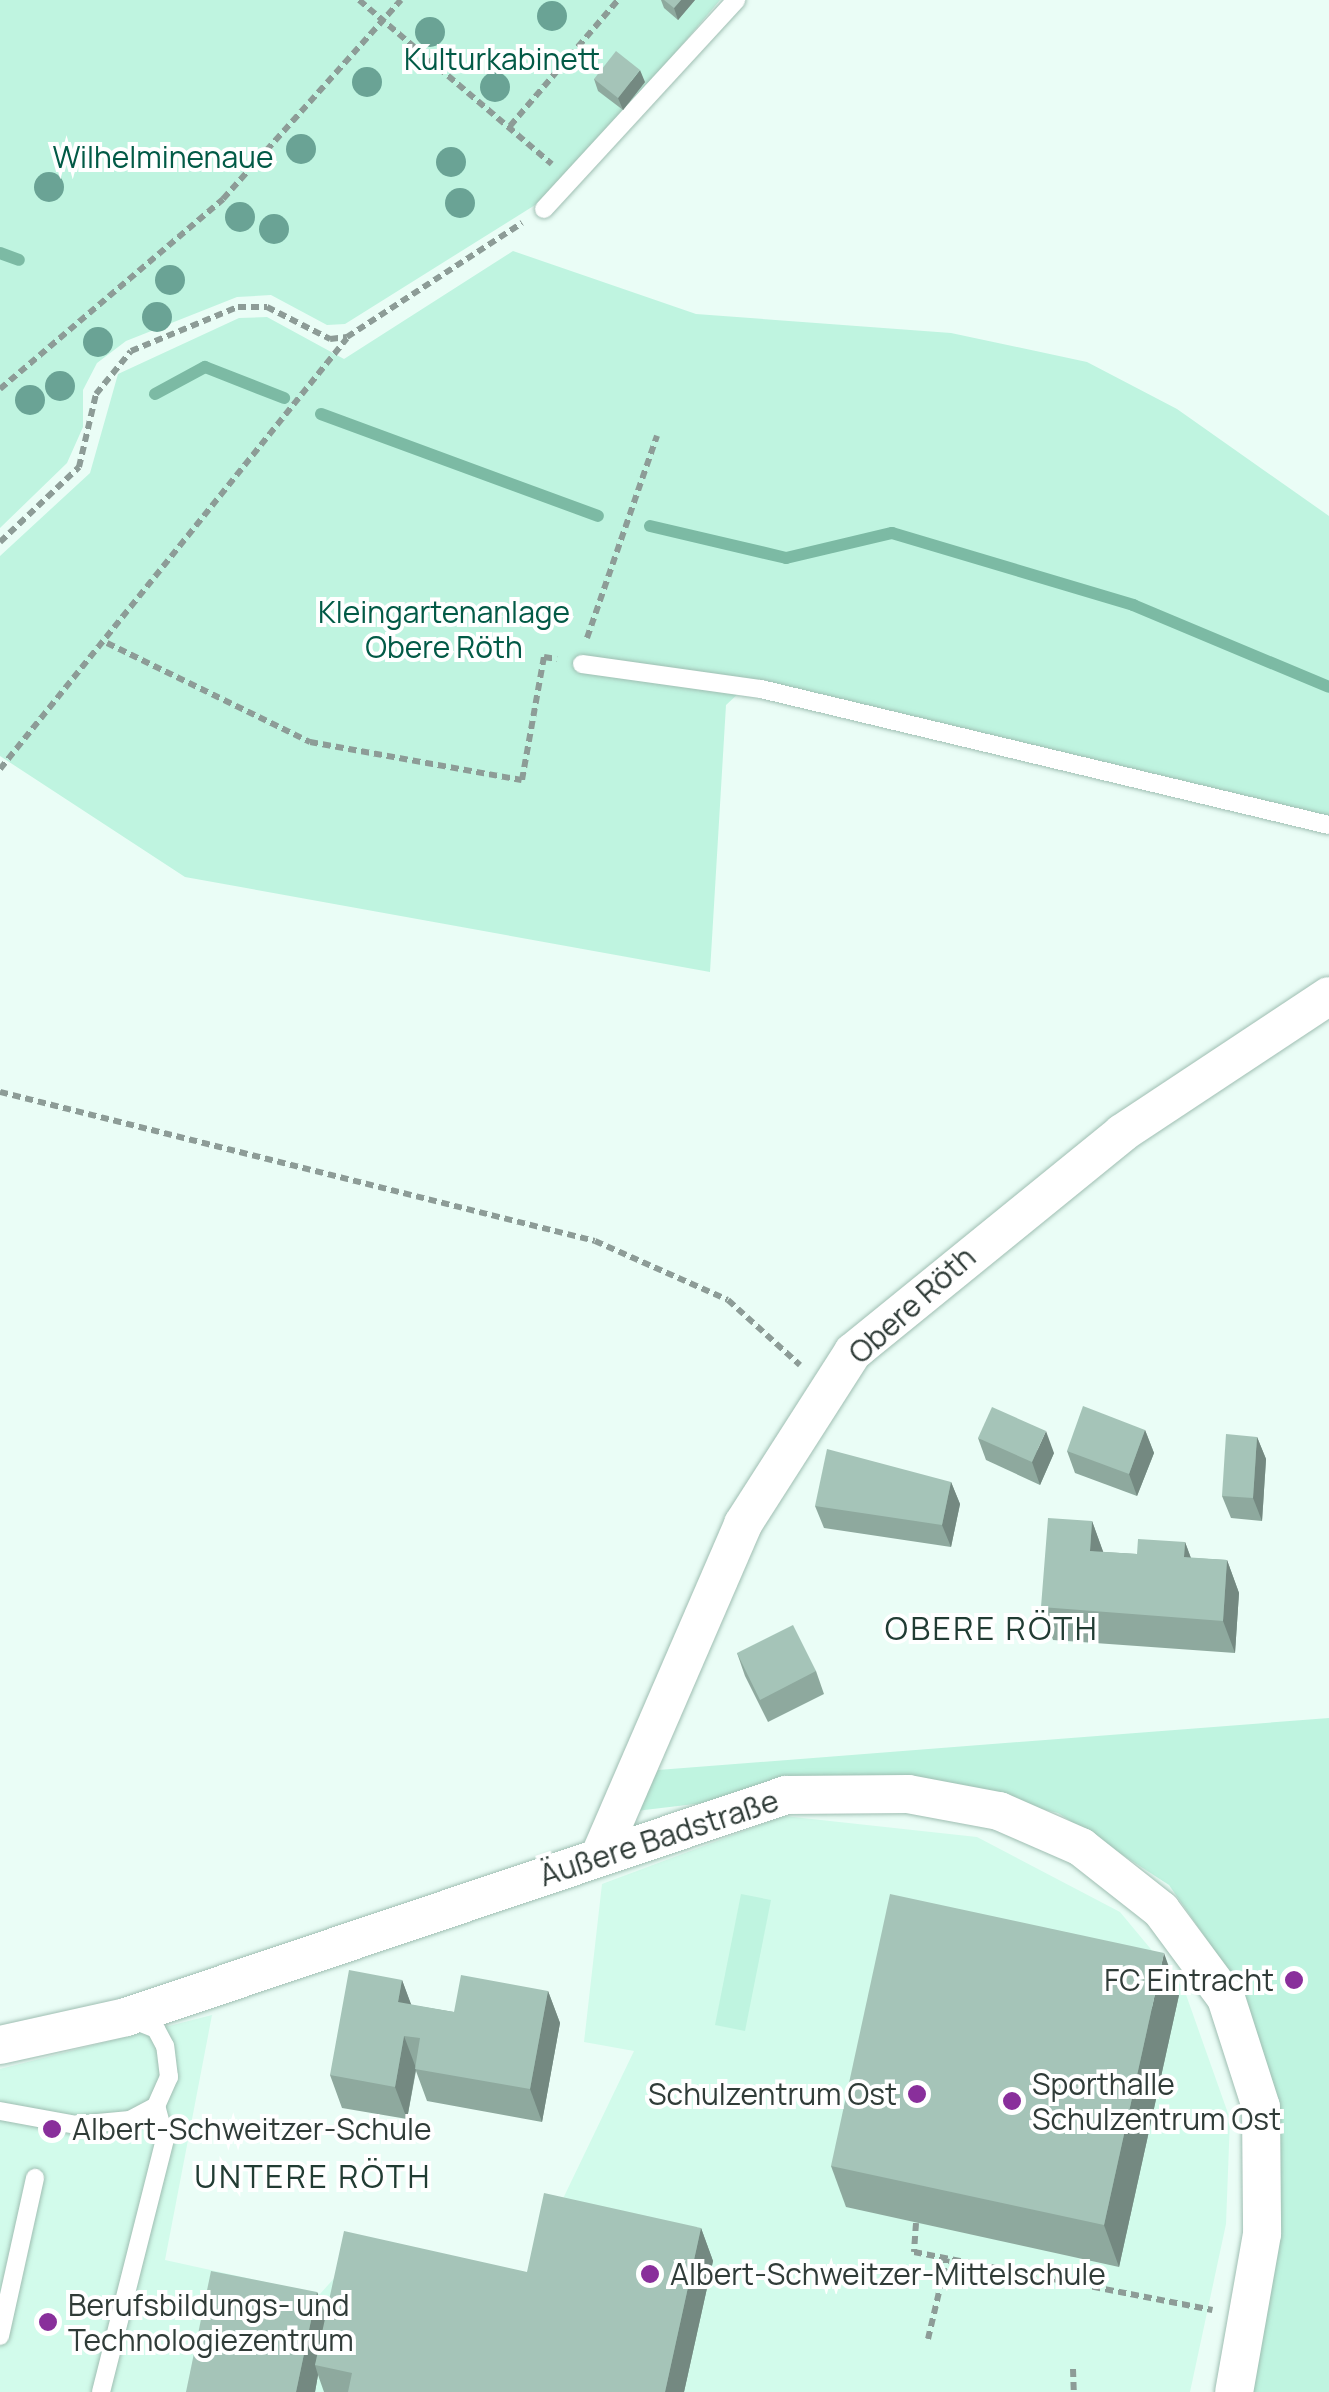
<!DOCTYPE html>
<html>
<head>
<meta charset="utf-8">
<style>
	body { margin:0 }
	#map { position:relative; width:1329px; height:2392px; overflow:hidden; background:#eafdf6; font-family:Manrope,sans-serif }
	div>[style] { position:absolute }
	.built>* { inset:0; background:#d2fbeb }
	.green>* { inset:0; background:#bff4e0 }
	.stream>* { height:12px; margin:-6px; padding:0 6px; transform-origin:6px; border-radius:6px; background:#7cbaa4 }
	.path>* { height:6px; margin-top:-3px; transform-origin:0; background:repeating-linear-gradient(90deg,#8d9c97 0 8px,transparent 0 13px) }
	.roads { filter:drop-shadow(0 0 2px #9fbeb2) drop-shadow(0 0 2px #9fbeb2) }
	.lane>* { height:18px; margin:-9px; padding:0 9px; transform-origin:9px; border-radius:9px; background:#fff }
	.street>* { height:38px; margin:-19px; padding:0 19px; transform-origin:19px; border-radius:19px; background:#fff }
	.trees>* { width:30px; height:30px; margin:-15px; border-radius:50%; background:#6aa395 }
	.wall>* { inset:0; background:#8ea99e }
	.shaded-wall>* { inset:0; background:#748981 }
	.building>* { inset:0; background:#a5c4b8 }
	.dots>* { width:28px; height:28px; translate:-50% -50%; box-sizing:border-box; border:5px solid #fff; border-radius:50% }
	span { translate:-50% -50%; white-space:nowrap; text-align:center; line-height:1.15; -webkit-text-stroke:8px #fff; paint-order:stroke }
	.park-label { font-size:30px; color:#025a46 }
	.street-label { font-size:30px; color:#303c38 }
	.poi-label { font-size:30px; color:#303c38 }
	.right { translate:-100% -50%; text-align:right }
	.left { translate:0 -50%; text-align:left }
	.neighbourhood-label { font-size:32px; color:#213c33; letter-spacing:2.5px }
</style>
</head>
<body>
<div id="map">
	<div class="built">
		<div style="clip-path:polygon(784px 1816px,977px 1837px,1120px 1912px,1184px 1989px,1230px 2119px,1226px 2224px,1190px 2392px,0 2392px,0 2069px,212px 2015px,165px 2260px,320px 2294px,356px 2254px,520px 2288px,634px 2051px,584px 2042px,602px 1884px)"></div>
	</div>
	<div class="green">
		<div style="clip-path:polygon(0 0,720px 0,559px 190px,345px 324px,327px 325px,271px 295px,237px 297px,126px 341px,97px 363px,83px 390px,83px 427px,67px 463px,0 528px)"></div>
		<div style="clip-path:polygon(513px 251px,696px 314px,951px 333px,1087px 362px,1177px 409px,1329px 516px,1329px 816px,753px 680px,726px 705px,710px 972px,185px 877px,0 756px,0 556px,90px 473px,118px 374px,239px 318px,267px 317px,344px 359px)"></div>
		<div style="clip-path:polygon(1329px 1718px,1329px 2392px,1234px 2392px,1262px 2234px,1228px 1970px,1169px 1885px,1058px 1813px,915px 1778px,636px 1811px,645px 1771px)"></div>
		<div style="clip-path:polygon(741px 1894px,771px 1900px,745px 2031px,715px 2025px)"></div>
	</div>
	<div class="stream">
		<div style="left:0;top:253px;width:20px;rotate:20deg"></div>
		<div style="left:155px;top:394px;width:57px;rotate:-28.4deg"></div>
		<div style="left:205px;top:367px;width:85px;rotate:21.4deg"></div>
		<div style="left:321px;top:414px;width:295px;rotate:20.2deg"></div>
		<div style="left:650px;top:526px;width:140px;rotate:13.2deg"></div>
		<div style="left:786px;top:558px;width:109px;rotate:-13.3deg"></div>
		<div style="left:892px;top:533px;width:252px;rotate:16.6deg"></div>
		<div style="left:1133px;top:605px;width:212px;rotate:22.7deg"></div>
	</div>
	<div class="path">
		<div style="left:359px;top:0;width:253px;rotate:40.4deg"></div>
		<div style="left:510px;top:126px;width:166px;rotate:-49.4deg"></div>
		<div style="left:0;top:389px;width:293px;rotate:-40.4deg"></div>
		<div style="left:223px;top:199px;width:267px;rotate:-48.2deg"></div>
		<div style="left:0;top:542px;width:109px;rotate:-43.5deg"></div>
		<div style="left:79px;top:467px;width:75px;rotate:-76.9deg"></div>
		<div style="left:96px;top:394px;width:55px;rotate:-50.9deg"></div>
		<div style="left:131px;top:351px;width:116px;rotate:-22.4deg"></div>
		<div style="left:238px;top:307px;width:29px"></div>
		<div style="left:267px;top:307px;width:71px;rotate:26.9deg"></div>
		<div style="left:330px;top:339px;width:17px;rotate:-7deg"></div>
		<div style="left:347px;top:337px;width:209px;rotate:-33.1deg"></div>
		<div style="left:587px;top:638px;width:214px;rotate:-70.9deg"></div>
		<div style="left:107px;top:643px;width:226px;rotate:26deg"></div>
		<div style="left:310px;top:742px;width:215px;rotate:10.2deg"></div>
		<div style="left:522px;top:780px;width:125px;rotate:-79.9deg"></div>
		<div style="left:544px;top:657px;width:13px;rotate:9deg"></div>
		<div style="left:0;top:769px;width:553px;rotate:-51.16deg"></div>
		<div style="left:0;top:1092px;width:613px;rotate:14.06deg"></div>
		<div style="left:595px;top:1241px;width:145px;rotate:23.9deg"></div>
		<div style="left:728px;top:1300px;width:97px;rotate:42.1deg"></div>
		<div style="left:916px;top:2223px;width:29px;rotate:94deg"></div>
		<div style="left:914px;top:2252px;width:304px;rotate:11deg"></div>
		<div style="left:928px;top:2339px;width:83px;rotate:-76.8deg"></div>
		<div style="left:1073px;top:2369px;width:23px;rotate:88deg"></div>
	</div>
	<div class="roads">
		<div class="lane">
			<div style="left:544px;top:209px;width:284px;rotate:-47.4deg"></div>
			<div style="left:582px;top:664px;width:181px;rotate:8deg"></div>
			<div style="left:761px;top:689px;width:584px;rotate:13.47deg"></div>
			<div style="left:0;top:2111px;width:77px;rotate:10.4deg"></div>
			<div style="left:76px;top:2125px;width:54px;rotate:-5.3deg"></div>
			<div style="left:130px;top:2120px;width:30px;rotate:-28deg"></div>
			<div style="left:156px;top:2106px;width:32px;rotate:-66deg"></div>
			<div style="left:169px;top:2077px;width:31px;rotate:-97deg"></div>
			<div style="left:165px;top:2046px;width:19px;rotate:-118deg"></div>
			<div style="left:156px;top:2029px;width:27px;rotate:-158deg"></div>
			<div style="left:0;top:2336px;width:162px;rotate:-77.5deg"></div>
			<div style="left:101px;top:2392px;width:261px;rotate:-75.8deg"></div>
			<div style="left:165px;top:2139px;width:34px;rotate:-105deg"></div>
		</div>
		<div class="street">
			<div style="left:600px;top:1855px;width:361px;rotate:-66.6deg"></div>
			<div style="left:743px;top:1524px;width:204px;rotate:-57.4deg"></div>
			<div style="left:853px;top:1352px;width:347px;rotate:-39.1deg"></div>
			<div style="left:1122px;top:1133px;width:248px;rotate:-33.5deg"></div>
			<div style="left:0;top:2045px;width:129px;rotate:-12.5deg"></div>
			<div style="left:126px;top:2017px;width:696px;rotate:-18.59deg"></div>
			<div style="left:786px;top:1795px;width:122px;rotate:-0.5deg"></div>
			<div style="left:908px;top:1794px;width:93px;rotate:10.6deg"></div>
			<div style="left:999px;top:1811px;width:90px;rotate:23.7deg"></div>
			<div style="left:1081px;top:1847px;width:102px;rotate:38.2deg"></div>
			<div style="left:1161px;top:1910px;width:109px;rotate:53.5deg"></div>
			<div style="left:1226px;top:1998px;width:114px;rotate:72.2deg"></div>
			<div style="left:1261px;top:2107px;width:127px;rotate:89.5deg"></div>
			<div style="left:1262px;top:2234px;width:160px;rotate:100deg"></div>
		</div>
	</div>
	<div class="trees">
		<div style="left:552px;top:16px"></div>
		<div style="left:430px;top:32px"></div>
		<div style="left:367px;top:82px"></div>
		<div style="left:495px;top:87px"></div>
		<div style="left:301px;top:149px"></div>
		<div style="left:451px;top:162px"></div>
		<div style="left:49px;top:187px"></div>
		<div style="left:460px;top:203px"></div>
		<div style="left:240px;top:217px"></div>
		<div style="left:274px;top:229px"></div>
		<div style="left:170px;top:280px"></div>
		<div style="left:157px;top:317px"></div>
		<div style="left:98px;top:342px"></div>
		<div style="left:60px;top:386px"></div>
		<div style="left:30px;top:400px"></div>
	</div>
	<div class="wall">
		<div style="clip-path:polygon(661px 0,695px 0,678px 20px,664px 8px)"></div>
		<div style="clip-path:polygon(594px 79px,645px 82px,623px 110px,598px 91px)"></div>
		<div style="clip-path:polygon(1145px 1430px,1154px 1453px,1137px 1496px,1075px 1473px,1067px 1451px)"></div>
		<div style="clip-path:polygon(1257px 1437px,1266px 1459px,1262px 1521px,1231px 1518px,1222px 1496px)"></div>
		<div style="clip-path:polygon(978px 1438px,1054px 1453px,1040px 1485px,986px 1460px)"></div>
		<div style="clip-path:polygon(951px 1482px,960px 1504px,951px 1547px,824px 1528px,815px 1506px)"></div>
		<div style="clip-path:polygon(1092px 1521px,1103px 1552px,1137px 1554px,1185px 1542px,1191px 1558px,1227px 1560px,1239px 1593px,1235px 1653px,1053px 1640px,1041px 1607px)"></div>
		<div style="clip-path:polygon(737px 1653px,816px 1671px,824px 1694px,768px 1722px,745px 1676px)"></div>
		<div style="clip-path:polygon(402px 1980px,411px 2005px,454px 2012px,548px 1991px,560px 2023px,542px 2122px,427px 2101px,416px 2071px,407px 2119px,342px 2108px,330px 2075px)"></div>
		<div style="clip-path:polygon(1179px 1995px,1119px 2267px,846px 2207px,831px 2166px)"></div>
		<div style="clip-path:polygon(701px 2228px,713px 2261px,684px 2392px,324px 2392px,318px 2375px,315px 2392px,186px 2392px,317px 2292px,326px 2316px,527px 2272px)"></div>
	</div>
	<div class="shaded-wall">
		<div style="clip-path:polygon(681px 0,695px 0,678px 20px,674px 8px)"></div>
		<div style="clip-path:polygon(640px 70px,645px 82px,623px 110px,618px 98px)"></div>
		<div style="clip-path:polygon(1145px 1430px,1154px 1453px,1137px 1496px,1129px 1474px)"></div>
		<div style="clip-path:polygon(1046px 1431px,1054px 1453px,1040px 1485px,1032px 1462px)"></div>
		<div style="clip-path:polygon(1257px 1437px,1266px 1459px,1262px 1521px,1253px 1498px)"></div>
		<div style="clip-path:polygon(951px 1482px,960px 1504px,951px 1547px,942px 1525px)"></div>
		<div style="clip-path:polygon(1092px 1521px,1104px 1554px,1090px 1551px)"></div>
		<div style="clip-path:polygon(1185px 1542px,1197px 1575px,1184px 1557px)"></div>
		<div style="clip-path:polygon(1227px 1560px,1239px 1593px,1235px 1653px,1223px 1621px)"></div>
		<div style="clip-path:polygon(1164px 1953px,1179px 1995px,1119px 2267px,1104px 2225px)"></div>
		<div style="clip-path:polygon(402px 1980px,414px 2012px,398px 2002px)"></div>
		<div style="clip-path:polygon(548px 1991px,560px 2023px,542px 2122px,530px 2089px)"></div>
		<div style="clip-path:polygon(404px 2036px,416px 2068px,407px 2119px,395px 2087px)"></div>
		<div style="clip-path:polygon(701px 2228px,713px 2261px,684px 2392px,665px 2392px)"></div>
		<div style="clip-path:polygon(317px 2292px,329px 2325px,315px 2365px,318px 2375px,315px 2392px,296px 2392px)"></div>
	</div>
	<div class="building">
		<div style="clip-path:polygon(664px 0,681px 0,674px 8px)"></div>
		<div style="clip-path:polygon(616px 51px,640px 70px,618px 98px,594px 79px)"></div>
		<div style="clip-path:polygon(1083px 1406px,1145px 1430px,1129px 1474px,1067px 1451px)"></div>
		<div style="clip-path:polygon(992px 1407px,1046px 1431px,1032px 1462px,978px 1438px)"></div>
		<div style="clip-path:polygon(1226px 1434px,1257px 1437px,1253px 1498px,1222px 1496px)"></div>
		<div style="clip-path:polygon(827px 1449px,951px 1482px,942px 1525px,815px 1506px)"></div>
		<div style="clip-path:polygon(1048px 1518px,1092px 1521px,1090px 1551px,1137px 1554px,1138px 1539px,1185px 1542px,1184px 1557px,1227px 1560px,1223px 1621px,1041px 1607px)"></div>
		<div style="clip-path:polygon(793px 1625px,816px 1671px,760px 1700px,737px 1653px)"></div>
		<div style="clip-path:polygon(890px 1894px,1164px 1953px,1104px 2225px,831px 2166px)"></div>
		<div style="clip-path:polygon(349px 1970px,402px 1980px,398px 2002px,454px 2012px,461px 1975px,548px 1991px,530px 2089px,415px 2069px,420px 2038px,404px 2036px,395px 2087px,330px 2075px)"></div>
		<div style="clip-path:polygon(544px 2193px,701px 2228px,665px 2392px,348px 2392px,352px 2373px,315px 2365px,344px 2231px,527px 2272px)"></div>
		<div style="clip-path:polygon(211px 2271px,317px 2292px,296px 2392px,186px 2392px)"></div>
	</div>
	<div class="dots">
		<div style="left:1294px;top:1980px;background:#892f9b"></div>
		<div style="left:917px;top:2094px;background:#892f9b"></div>
		<div style="left:1012px;top:2101px;background:#892f9b"></div>
		<div style="left:52px;top:2129px;background:#892f9b"></div>
		<div style="left:650px;top:2274px;background:#892f9b"></div>
		<div style="left:48px;top:2322px;background:#892f9b"></div>
	</div>
	<div class="park-label">
		<span style="left:502px;top:59px">Kulturkabinett</span>
		<span style="left:163px;top:157px">Wilhelminenaue</span>
		<span style="left:444px;top:629px">Kleingartenanlage<br>Obere Röth</span>
	</div>
	<div class="street-label">
		<span style="left:912px;top:1305px;rotate:-42deg">Obere Röth</span>
		<span style="left:659px;top:1838px;rotate:-18deg">Äußere Badstraße</span>
	</div>
	<div class="poi-label">
		<span class="right" style="left:1274px;top:1980px">FC Eintracht</span>
		<span class="left" style="left:1032px;top:2101px">Sporthalle<br>Schulzentrum Ost</span>
		<span class="right" style="left:897px;top:2094px">Schulzentrum Ost</span>
		<span class="left" style="left:72px;top:2129px">Albert-Schweitzer-Schule</span>
		<span class="left" style="left:670px;top:2274px">Albert-Schweitzer-Mittelschule</span>
		<span class="left" style="left:68px;top:2322px">Berufsbildungs- und<br>Technologiezentrum</span>
	</div>
	<div class="neighbourhood-label">
		<span style="left:992px;top:1628px">OBERE RÖTH</span>
		<span style="left:313px;top:2176px">UNTERE RÖTH</span>
	</div>
</div>
</body>
</html>
